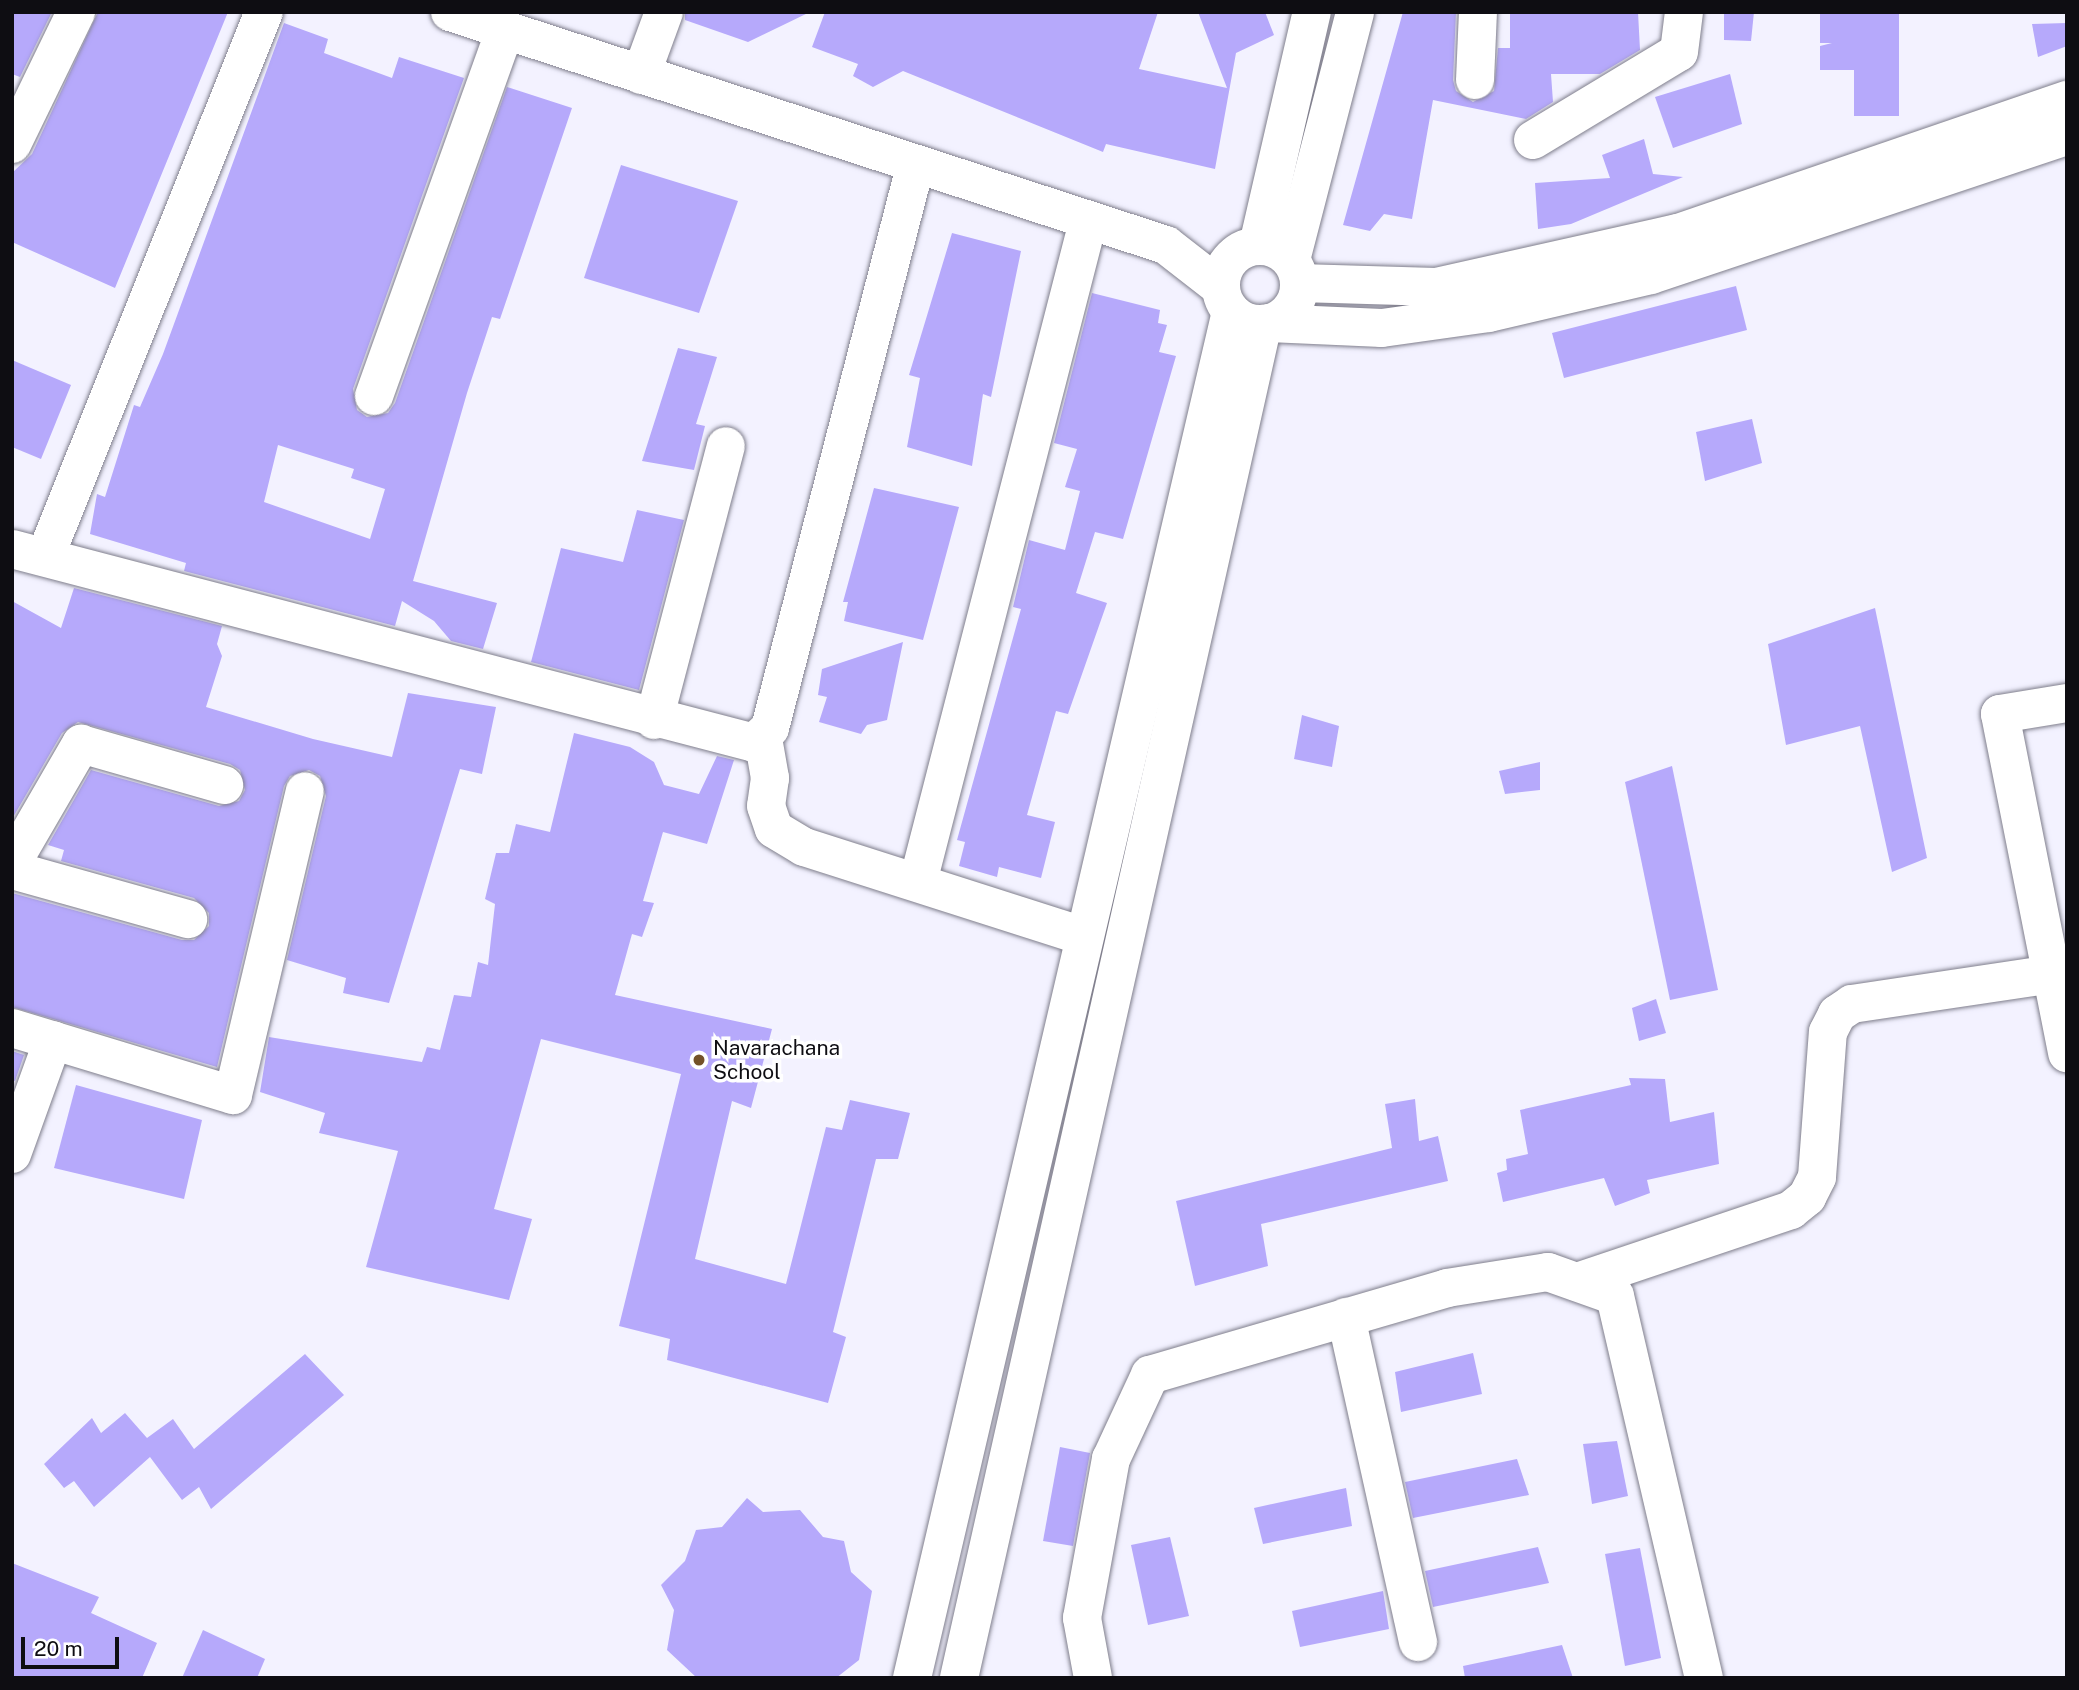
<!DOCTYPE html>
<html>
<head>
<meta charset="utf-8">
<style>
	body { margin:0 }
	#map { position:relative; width:2079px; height:1690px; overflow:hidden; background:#f3f2ff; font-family:"Public Sans",sans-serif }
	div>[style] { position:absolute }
	.building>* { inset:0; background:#b6a9fb }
	.roads { filter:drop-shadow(0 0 2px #7f7e8c) drop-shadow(0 0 2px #7f7e8c) }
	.minor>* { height:38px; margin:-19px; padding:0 19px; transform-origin:19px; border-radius:19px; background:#fff }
	.major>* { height:38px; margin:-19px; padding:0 19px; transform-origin:19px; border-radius:19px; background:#fff }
	.major>.ring { margin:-19px; padding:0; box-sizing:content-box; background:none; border:38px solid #fff; border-radius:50% }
	.dots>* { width:19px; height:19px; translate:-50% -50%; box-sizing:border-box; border:4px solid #fff; border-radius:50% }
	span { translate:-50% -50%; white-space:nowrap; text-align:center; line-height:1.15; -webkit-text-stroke:7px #fff; paint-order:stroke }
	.poi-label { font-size:21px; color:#0e0d12 }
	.left { translate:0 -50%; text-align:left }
	.frame { position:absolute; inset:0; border:14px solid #0e0d12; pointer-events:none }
	.scale { position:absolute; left:21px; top:1637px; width:98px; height:32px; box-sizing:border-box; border:4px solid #0e0d12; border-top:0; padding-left:9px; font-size:21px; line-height:24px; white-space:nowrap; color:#0e0d12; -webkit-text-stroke:5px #fff; paint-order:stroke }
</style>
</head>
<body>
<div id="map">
	<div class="building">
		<div style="clip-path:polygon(12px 12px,52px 12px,20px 77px,12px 74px)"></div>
		<div style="clip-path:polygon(98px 12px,228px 12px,115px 288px,12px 242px,12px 173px,32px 154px)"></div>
		<div style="clip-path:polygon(685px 12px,810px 12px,748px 42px,685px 20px)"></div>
		<div style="clip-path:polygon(825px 12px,1158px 12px,1139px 69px,1227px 88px,1198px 12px,1265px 12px,1274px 35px,1236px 53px,1215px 169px,1106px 144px,1103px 152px,903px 71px,873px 87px,853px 76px,858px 64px,812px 47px)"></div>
		<div style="clip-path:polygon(1403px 12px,1456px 12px,1453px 80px,1456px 91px,1473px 102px,1494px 91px,1498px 48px,1510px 48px,1510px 12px,1638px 12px,1640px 50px,1600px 74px,1551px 74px,1553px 102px,1526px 119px,1433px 100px,1412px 219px,1384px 214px,1370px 231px,1343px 225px)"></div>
		<div style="clip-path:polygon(1724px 12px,1754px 12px,1751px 41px,1724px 40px)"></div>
		<div style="clip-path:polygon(1820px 12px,1899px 12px,1899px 116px,1854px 116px,1854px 70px,1820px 70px,1820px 46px,1832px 43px,1820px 43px)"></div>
		<div style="clip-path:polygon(evenodd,284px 23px,328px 39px,324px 53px,392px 78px,399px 57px,464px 78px,353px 389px,357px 410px,367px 417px,388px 413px,395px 403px,507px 87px,572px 108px,500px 319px,492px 317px,467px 393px,413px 581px,497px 603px,483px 649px,451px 641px,434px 621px,402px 601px,395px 626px,184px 571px,186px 563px,90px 534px,97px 494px,105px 497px,134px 405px,140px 407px,163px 354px,284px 23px,278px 445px,354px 469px,351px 478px,385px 489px,370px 539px,264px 502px,278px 445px)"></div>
		<div style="clip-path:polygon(2067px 23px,2067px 46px,2038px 57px,2032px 24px)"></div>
		<div style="clip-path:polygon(1730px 74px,1742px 124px,1673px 148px,1655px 97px)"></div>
		<div style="clip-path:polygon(1644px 139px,1653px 174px,1683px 177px,1571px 224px,1538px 229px,1535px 183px,1610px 178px,1602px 155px)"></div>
		<div style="clip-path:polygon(621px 165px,738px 201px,699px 313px,584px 278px)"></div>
		<div style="clip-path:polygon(952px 233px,1021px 251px,991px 397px,983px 394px,972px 466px,907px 447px,920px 378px,909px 375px)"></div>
		<div style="clip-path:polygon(1736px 286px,1747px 330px,1564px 378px,1552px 333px)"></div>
		<div style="clip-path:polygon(1092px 293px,1160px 310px,1158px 323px,1167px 325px,1159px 352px,1176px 356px,1123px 539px,1095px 532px,1076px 593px,1107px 603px,1068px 714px,1056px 711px,1027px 815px,1055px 822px,1041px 878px,999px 867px,997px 877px,959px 866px,965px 842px,957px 840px,1021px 609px,1013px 607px,1029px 540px,1065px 550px,1080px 491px,1065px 487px,1077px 449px,1054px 443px)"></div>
		<div style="clip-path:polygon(678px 348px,717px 357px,696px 424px,705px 426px,694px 470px,642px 461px)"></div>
		<div style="clip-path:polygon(12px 360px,71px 385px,41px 459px,12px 447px)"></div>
		<div style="clip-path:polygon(1752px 419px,1762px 463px,1705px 481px,1696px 432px)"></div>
		<div style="clip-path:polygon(874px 488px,959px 507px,923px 640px,844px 621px,848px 602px,843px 602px)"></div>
		<div style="clip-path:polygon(637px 510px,684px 520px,639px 690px,531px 662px,561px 548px,623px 562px)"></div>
		<div style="clip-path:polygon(74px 588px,222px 626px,217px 644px,222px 656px,206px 707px,313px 739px,392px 757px,408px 693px,496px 707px,482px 774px,460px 769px,389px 1003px,343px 993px,346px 978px,287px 960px,326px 796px,320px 776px,309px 770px,290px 776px,284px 786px,217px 1067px,12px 1007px,12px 893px,182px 940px,194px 940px,209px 926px,209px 913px,194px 898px,61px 861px,64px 850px,48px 845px,91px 770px,219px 806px,239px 801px,245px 790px,240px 770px,230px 764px,78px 722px,62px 733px,12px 819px,12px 601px,61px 628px)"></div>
		<div style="clip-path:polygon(1875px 608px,1927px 858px,1892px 872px,1860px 726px,1786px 745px,1768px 644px)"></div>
		<div style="clip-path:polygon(903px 642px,887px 720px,867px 725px,861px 734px,819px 722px,827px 697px,818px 695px,822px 669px)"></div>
		<div style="clip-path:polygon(1302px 715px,1339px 726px,1332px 767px,1294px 759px)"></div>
		<div style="clip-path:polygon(574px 733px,630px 747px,654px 762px,664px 785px,699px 794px,717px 756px,734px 760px,707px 844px,663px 832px,643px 901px,654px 903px,642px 937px,632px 934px,615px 995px,772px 1029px,751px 1108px,732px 1101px,695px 1259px,786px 1284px,826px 1127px,842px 1130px,850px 1100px,910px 1113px,898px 1159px,876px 1159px,833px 1332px,846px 1337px,828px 1403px,667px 1360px,670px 1339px,619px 1326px,681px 1074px,541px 1039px,494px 1209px,532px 1219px,509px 1300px,366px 1267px,398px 1151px,319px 1133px,325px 1113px,260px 1092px,269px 1037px,422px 1062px,427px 1047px,440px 1050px,454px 995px,471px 997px,478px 962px,488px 965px,495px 904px,485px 899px,496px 853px,509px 853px,516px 824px,550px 832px)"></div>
		<div style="clip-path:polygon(1540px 762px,1540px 790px,1505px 794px,1499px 771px)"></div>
		<div style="clip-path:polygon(1672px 766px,1718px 990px,1670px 1000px,1625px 782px)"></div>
		<div style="clip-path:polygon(1656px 999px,1666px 1033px,1639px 1041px,1632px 1008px)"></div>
		<div style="clip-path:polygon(12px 1051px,24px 1055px,15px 1081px,12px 1080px)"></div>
		<div style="clip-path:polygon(1629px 1078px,1665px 1079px,1670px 1122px,1714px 1112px,1719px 1164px,1647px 1180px,1650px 1193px,1615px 1206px,1604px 1178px,1503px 1202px,1497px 1173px,1507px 1170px,1506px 1159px,1528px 1154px,1520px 1110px,1631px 1085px)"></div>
		<div style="clip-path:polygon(76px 1085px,202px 1120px,184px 1199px,54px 1168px)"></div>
		<div style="clip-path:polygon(1415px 1099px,1419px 1141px,1438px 1136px,1448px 1181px,1261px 1224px,1268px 1266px,1195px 1286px,1176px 1201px,1392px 1148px,1385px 1104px)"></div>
		<div style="clip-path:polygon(1473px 1353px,1482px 1394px,1401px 1412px,1395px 1372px)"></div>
		<div style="clip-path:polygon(305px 1354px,344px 1395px,211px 1509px,199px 1487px,182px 1500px,150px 1457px,94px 1507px,74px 1481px,64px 1488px,44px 1464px,92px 1418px,101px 1433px,125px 1413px,147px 1438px,173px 1419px,194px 1449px)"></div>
		<div style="clip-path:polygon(1617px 1441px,1628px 1496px,1592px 1504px,1583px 1444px)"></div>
		<div style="clip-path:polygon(1060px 1447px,1090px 1453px,1073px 1546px,1043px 1541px)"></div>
		<div style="clip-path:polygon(1517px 1459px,1529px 1495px,1413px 1518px,1405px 1482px)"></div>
		<div style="clip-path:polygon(1346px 1488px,1352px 1526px,1263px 1544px,1254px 1508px)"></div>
		<div style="clip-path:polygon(747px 1498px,763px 1512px,800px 1510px,823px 1537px,844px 1541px,851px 1572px,872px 1591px,859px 1660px,836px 1678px,697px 1678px,667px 1650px,674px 1610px,661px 1585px,685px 1561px,696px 1530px,722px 1527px)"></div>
		<div style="clip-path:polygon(1170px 1537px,1189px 1616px,1148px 1625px,1131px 1545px)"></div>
		<div style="clip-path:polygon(1538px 1547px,1549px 1583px,1433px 1607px,1425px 1571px)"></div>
		<div style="clip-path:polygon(1640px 1548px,1661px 1658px,1625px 1666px,1605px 1554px)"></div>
		<div style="clip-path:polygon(12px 1563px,99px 1597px,91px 1613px,157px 1643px,142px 1678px,12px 1678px)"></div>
		<div style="clip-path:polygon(1383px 1591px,1389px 1629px,1300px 1647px,1292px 1611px)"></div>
		<div style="clip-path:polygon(203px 1630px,265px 1659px,257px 1678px,182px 1678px)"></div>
		<div style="clip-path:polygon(1562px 1645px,1573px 1678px,1465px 1678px,1463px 1666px)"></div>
	</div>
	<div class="roads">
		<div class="minor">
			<div style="left:641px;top:75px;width:67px;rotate:-69.9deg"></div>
			<div style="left:1475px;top:80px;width:68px;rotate:-87.5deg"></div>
			<div style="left:1533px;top:140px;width:170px;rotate:-31.1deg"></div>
			<div style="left:1679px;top:52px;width:40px;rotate:-82.9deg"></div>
			<div style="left:12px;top:144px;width:147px;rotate:-64.1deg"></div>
			<div style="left:1258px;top:245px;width:239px;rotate:-77deg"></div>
			<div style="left:1291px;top:260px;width:256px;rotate:-75.5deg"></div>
			<div style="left:374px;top:396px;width:387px;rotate:-70.3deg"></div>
			<div style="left:12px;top:549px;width:767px;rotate:14.65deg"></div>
			<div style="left:754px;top:743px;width:22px;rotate:-43deg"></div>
			<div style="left:770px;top:728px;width:579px;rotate:-75.51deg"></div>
			<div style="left:45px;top:557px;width:587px;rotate:-68.11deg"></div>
			<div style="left:2067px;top:703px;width:68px;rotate:170.7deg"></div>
			<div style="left:2000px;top:714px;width:346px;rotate:78.8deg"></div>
			<div style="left:654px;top:720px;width:283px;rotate:-75.3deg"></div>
			<div style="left:763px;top:738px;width:41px;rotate:80.1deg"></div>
			<div style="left:770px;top:778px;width:28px;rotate:98deg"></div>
			<div style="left:766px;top:806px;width:24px;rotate:71deg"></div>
			<div style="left:774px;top:829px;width:35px;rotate:31deg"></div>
			<div style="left:804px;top:847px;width:293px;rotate:17.7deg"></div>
			<div style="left:12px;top:863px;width:138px;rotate:-59.9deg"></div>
			<div style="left:81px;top:744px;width:149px;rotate:16deg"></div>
			<div style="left:12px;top:870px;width:183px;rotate:15.6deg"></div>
			<div style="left:918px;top:882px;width:682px;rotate:-75.56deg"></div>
			<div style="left:12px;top:1028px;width:231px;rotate:16.9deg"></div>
			<div style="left:233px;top:1095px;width:312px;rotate:-76.7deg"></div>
			<div style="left:12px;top:1154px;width:121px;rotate:-70.2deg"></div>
			<div style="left:1577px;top:1282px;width:226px;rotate:-18.6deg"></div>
			<div style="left:1791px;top:1210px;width:21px;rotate:-39deg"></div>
			<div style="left:1807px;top:1197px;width:22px;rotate:-63deg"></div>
			<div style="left:1817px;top:1177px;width:145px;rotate:-85.7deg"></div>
			<div style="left:1828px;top:1032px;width:20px;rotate:-63deg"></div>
			<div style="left:1837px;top:1014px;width:18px;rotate:-34deg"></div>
			<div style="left:1852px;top:1004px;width:217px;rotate:-8.5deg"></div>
			<div style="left:1346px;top:1317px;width:333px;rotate:77.5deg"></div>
			<div style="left:912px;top:1678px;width:1403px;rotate:-76.86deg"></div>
			<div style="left:959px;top:1678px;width:1388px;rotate:-77.35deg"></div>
			<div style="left:1093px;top:1678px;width:61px;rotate:-100.4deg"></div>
			<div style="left:1082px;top:1618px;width:162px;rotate:-79.7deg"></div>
			<div style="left:1111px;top:1459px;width:93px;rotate:-65.1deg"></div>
			<div style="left:1150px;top:1375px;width:309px;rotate:-16.3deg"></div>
			<div style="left:1447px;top:1288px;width:102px;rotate:-9deg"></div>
			<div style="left:1548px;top:1272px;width:71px;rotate:19.7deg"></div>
			<div style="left:1615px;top:1296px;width:392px;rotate:76.9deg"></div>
		</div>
		<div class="major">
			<div style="left:450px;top:12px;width:753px;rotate:18.03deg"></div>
			<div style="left:1166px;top:245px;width:68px;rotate:37.9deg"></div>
			<div class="ring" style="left:1221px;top:246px;width:40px;height:40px"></div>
			<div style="left:1299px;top:283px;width:137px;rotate:1.7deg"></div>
			<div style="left:1436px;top:287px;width:248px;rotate:-12.6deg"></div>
			<div style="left:1678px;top:233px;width:411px;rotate:-18.9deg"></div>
			<div style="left:1269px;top:323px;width:113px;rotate:2.5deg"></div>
			<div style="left:1382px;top:328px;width:108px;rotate:-8deg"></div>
			<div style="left:1489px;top:313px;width:166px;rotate:-13.2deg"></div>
			<div style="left:1651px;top:275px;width:439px;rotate:-18.5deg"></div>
		</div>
	</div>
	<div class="dots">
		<div style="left:699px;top:1060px;background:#735129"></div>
	</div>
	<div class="poi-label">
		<span class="left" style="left:713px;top:1060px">Navarachana<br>School</span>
	</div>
	<div class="frame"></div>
	<div class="scale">20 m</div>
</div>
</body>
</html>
